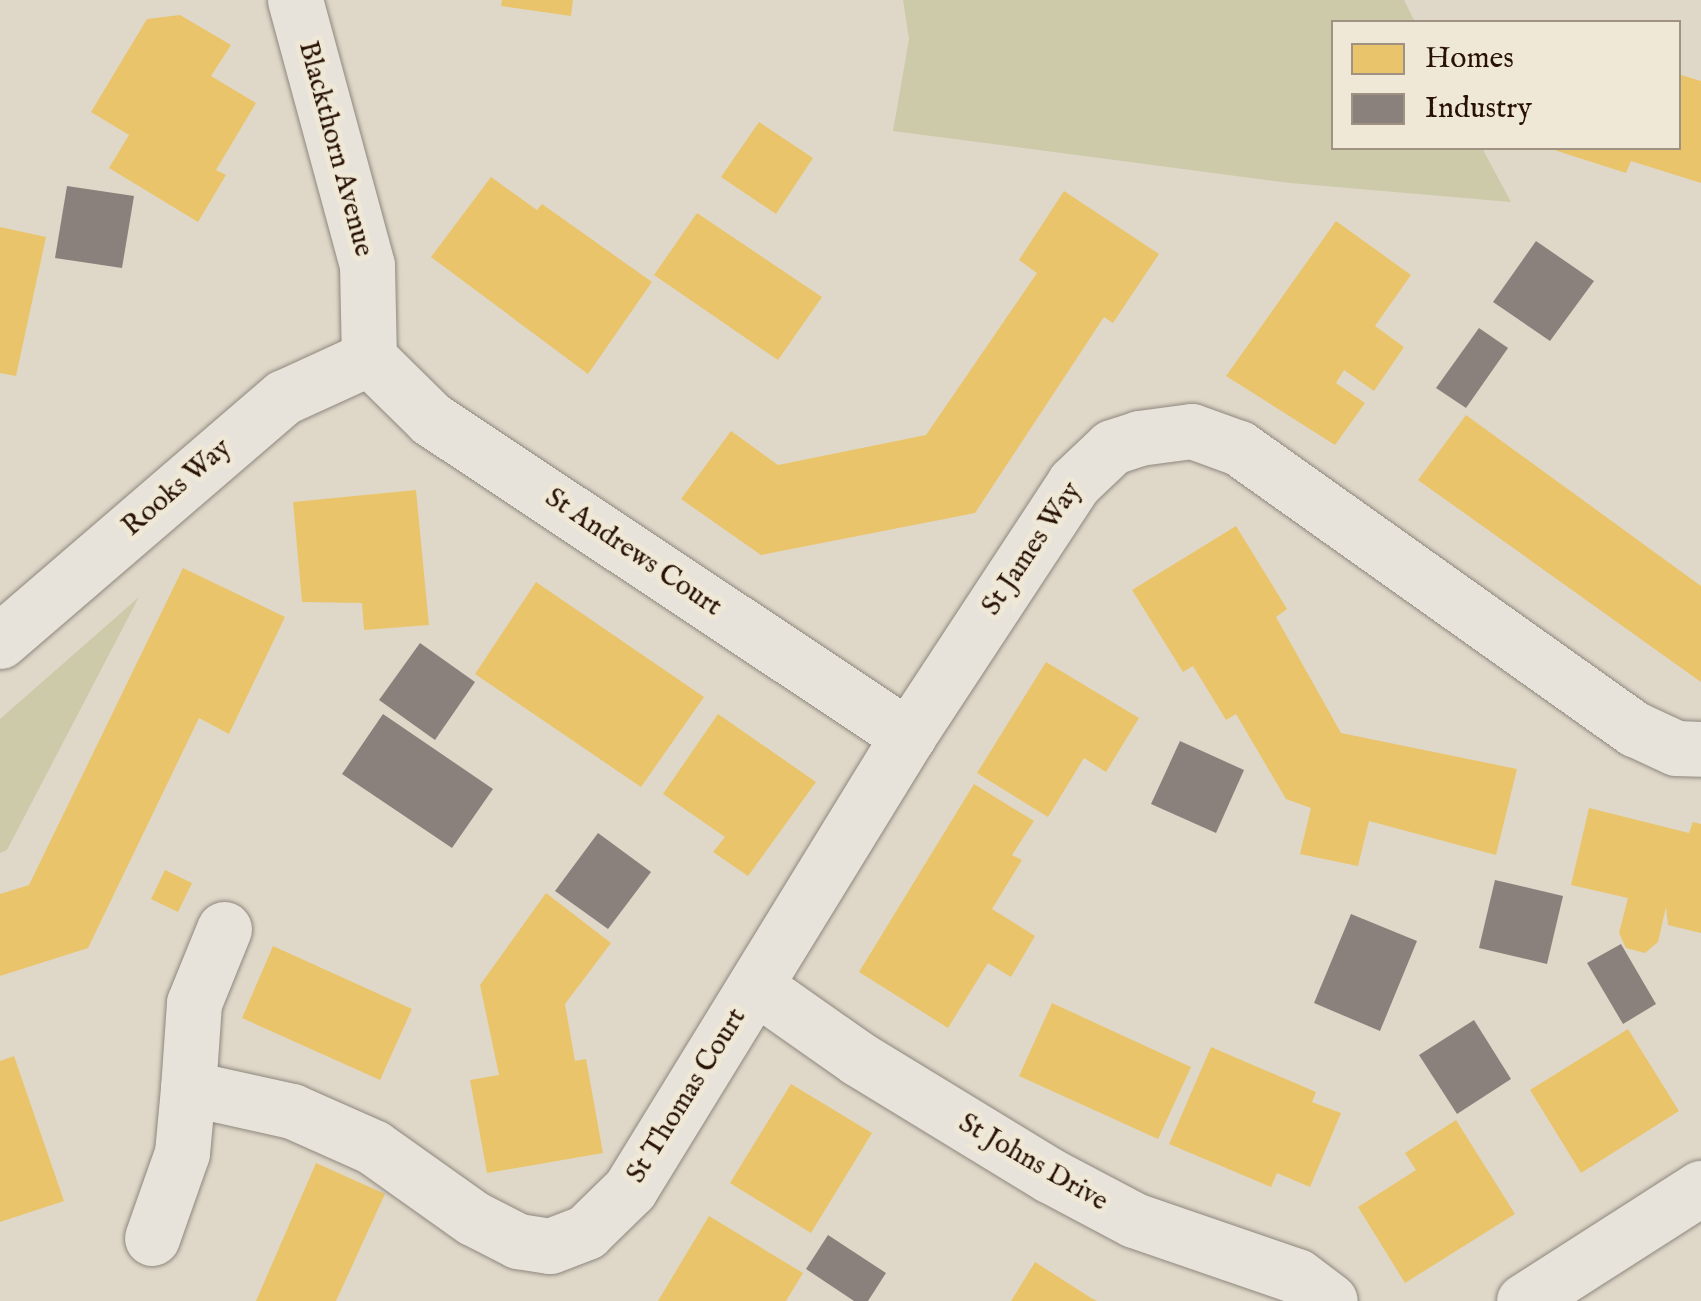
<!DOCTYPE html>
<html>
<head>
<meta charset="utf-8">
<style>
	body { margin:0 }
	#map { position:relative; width:1701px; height:1301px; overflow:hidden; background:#dfd8c9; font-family:"IM FELL English",serif }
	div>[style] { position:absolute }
	.green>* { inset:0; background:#cccaa9 }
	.homes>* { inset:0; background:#e9c46a }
	.industry>* { inset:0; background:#8a817c }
	.roads { filter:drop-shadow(0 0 2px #8e877d) drop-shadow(0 0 2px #8e877d) }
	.minor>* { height:55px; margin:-27.5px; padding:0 27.5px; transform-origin:27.5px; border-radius:27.5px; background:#e7e3db }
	span { translate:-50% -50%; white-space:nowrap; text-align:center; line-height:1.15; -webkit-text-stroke:10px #f0e8d6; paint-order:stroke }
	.street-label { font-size:28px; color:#281204 }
	.legend { position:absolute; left:1331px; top:20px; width:350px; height:130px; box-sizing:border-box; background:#f0e8d6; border:2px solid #a09282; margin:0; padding:12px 18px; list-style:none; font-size:30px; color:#281204 }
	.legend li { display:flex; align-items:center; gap:20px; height:50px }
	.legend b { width:50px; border:2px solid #a09282 }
</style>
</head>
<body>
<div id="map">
	<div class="green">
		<div style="clip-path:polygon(903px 0,1404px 0,1415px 22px,1334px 22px,1334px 148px,1482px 148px,1511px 202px,1290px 183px,893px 131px,909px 39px)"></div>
		<div style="clip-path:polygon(139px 597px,7px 850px,0 853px,0 719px)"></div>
	</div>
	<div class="homes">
		<div style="clip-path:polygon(502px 0,573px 0,571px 16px,501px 6px)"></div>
		<div style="clip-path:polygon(180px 15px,231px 45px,211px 76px,256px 103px,216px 170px,226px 175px,198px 222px,109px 168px,129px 135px,91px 112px,147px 19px)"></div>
		<div style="clip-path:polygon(1678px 74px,1701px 81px,1701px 183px,1631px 161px,1626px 173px,1548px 148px,1678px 148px)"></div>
		<div style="clip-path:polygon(759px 122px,813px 158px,776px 214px,721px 177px)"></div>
		<div style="clip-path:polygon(491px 177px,537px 210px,542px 204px,652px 282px,588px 374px,431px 257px)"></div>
		<div style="clip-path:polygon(1064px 191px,1159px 254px,1113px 323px,1104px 317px,975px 513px,761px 555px,681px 499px,731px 431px,778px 465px,926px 435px,1037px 273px,1019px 260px)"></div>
		<div style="clip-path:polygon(697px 213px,822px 297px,778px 360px,654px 275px)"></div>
		<div style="clip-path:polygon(1336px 221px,1411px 275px,1375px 326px,1404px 347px,1374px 391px,1344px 370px,1336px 383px,1365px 403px,1335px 445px,1226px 376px)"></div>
		<div style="clip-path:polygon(0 227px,46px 237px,16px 376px,0 373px)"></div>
		<div style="clip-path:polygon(1466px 415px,1701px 586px,1701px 682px,1418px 480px)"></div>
		<div style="clip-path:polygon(416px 490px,429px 625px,364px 630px,362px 603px,302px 602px,293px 502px)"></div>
		<div style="clip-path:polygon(1236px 526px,1287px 609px,1276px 617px,1341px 733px,1517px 769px,1496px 855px,1369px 821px,1358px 866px,1300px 854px,1311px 808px,1286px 799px,1236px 714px,1226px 720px,1193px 666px,1183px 672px,1132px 590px)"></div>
		<div style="clip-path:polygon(183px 568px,285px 617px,229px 734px,199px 718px,88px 948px,0 976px,0 894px,29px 885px)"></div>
		<div style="clip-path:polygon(536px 582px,704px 697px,641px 787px,475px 674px)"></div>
		<div style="clip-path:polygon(1046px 662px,1139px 718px,1106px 772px,1084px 758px,1048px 817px,977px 773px)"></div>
		<div style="clip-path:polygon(718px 714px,816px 782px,748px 876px,713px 852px,725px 837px,663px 794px)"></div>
		<div style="clip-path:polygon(974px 784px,1034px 821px,1012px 855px,1022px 860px,992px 909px,1035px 936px,1011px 977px,988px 963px,948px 1028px,859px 972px)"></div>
		<div style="clip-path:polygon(1589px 808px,1689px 833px,1693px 822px,1701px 824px,1701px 933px,1668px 925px,1666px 907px,1658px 942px,1645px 953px,1626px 948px,1619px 933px,1628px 898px,1571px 885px)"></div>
		<div style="clip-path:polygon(165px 870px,192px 883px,178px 912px,151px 899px)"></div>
		<div style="clip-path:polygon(546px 893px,611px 943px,565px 1004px,575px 1061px,586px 1059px,603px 1153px,487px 1173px,470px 1080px,499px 1075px,480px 985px)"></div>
		<div style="clip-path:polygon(273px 946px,412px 1009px,380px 1080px,242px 1018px)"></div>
		<div style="clip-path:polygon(1052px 1003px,1191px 1067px,1158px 1139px,1019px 1076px)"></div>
		<div style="clip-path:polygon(1628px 1029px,1679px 1111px,1581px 1173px,1530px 1090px)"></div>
		<div style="clip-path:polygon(1211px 1047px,1316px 1092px,1312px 1102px,1341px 1113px,1310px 1187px,1277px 1173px,1271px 1187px,1169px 1144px)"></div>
		<div style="clip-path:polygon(14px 1056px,64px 1201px,0 1222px,0 1061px)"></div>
		<div style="clip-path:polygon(791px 1084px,872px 1133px,811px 1233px,730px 1183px)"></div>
		<div style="clip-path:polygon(1456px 1120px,1515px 1214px,1405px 1283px,1358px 1207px,1416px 1170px,1405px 1153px)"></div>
		<div style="clip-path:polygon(316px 1163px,385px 1194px,336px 1301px,256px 1301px)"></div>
		<div style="clip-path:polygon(709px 1216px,803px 1273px,786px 1301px,658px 1301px)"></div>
		<div style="clip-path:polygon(1035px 1262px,1091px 1298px,1097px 1301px,1011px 1301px)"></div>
	</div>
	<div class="industry">
		<div style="clip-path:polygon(67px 186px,134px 196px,122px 268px,55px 258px)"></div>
		<div style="clip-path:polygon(1536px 241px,1594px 281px,1550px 341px,1493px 302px)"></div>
		<div style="clip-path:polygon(1479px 328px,1508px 348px,1466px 408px,1436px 388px)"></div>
		<div style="clip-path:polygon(420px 643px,475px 682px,435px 740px,379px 700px)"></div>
		<div style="clip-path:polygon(383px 714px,493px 789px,452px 848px,342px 774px)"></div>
		<div style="clip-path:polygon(1180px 741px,1244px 770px,1216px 833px,1151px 804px)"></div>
		<div style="clip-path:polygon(598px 833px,651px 872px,608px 929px,555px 891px)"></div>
		<div style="clip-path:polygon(1495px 880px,1563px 896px,1547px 964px,1479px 948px)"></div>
		<div style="clip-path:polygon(1351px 914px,1417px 941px,1380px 1031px,1314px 1003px)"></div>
		<div style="clip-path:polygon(1621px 944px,1656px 1004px,1623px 1024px,1587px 963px)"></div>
		<div style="clip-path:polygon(1474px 1020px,1511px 1079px,1457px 1114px,1419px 1055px)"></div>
		<div style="clip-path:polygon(828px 1235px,886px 1273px,868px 1301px,854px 1301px,806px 1269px)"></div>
	</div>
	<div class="roads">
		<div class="minor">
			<div style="left:295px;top:0;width:275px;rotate:74.8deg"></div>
			<div style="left:367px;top:265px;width:93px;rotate:88.8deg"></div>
			<div style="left:369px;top:358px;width:87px;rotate:44.5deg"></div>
			<div style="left:431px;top:419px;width:573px;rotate:33.61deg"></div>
			<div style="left:0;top:641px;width:374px;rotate:-40.7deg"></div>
			<div style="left:284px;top:397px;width:94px;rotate:-24.6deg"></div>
			<div style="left:224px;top:929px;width:80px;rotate:112.1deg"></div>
			<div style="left:194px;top:1003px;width:85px;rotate:94deg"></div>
			<div style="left:188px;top:1088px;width:107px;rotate:12.5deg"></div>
			<div style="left:292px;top:1111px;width:89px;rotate:24deg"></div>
			<div style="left:373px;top:1147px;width:123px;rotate:35.4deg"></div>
			<div style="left:473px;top:1218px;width:51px;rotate:27.1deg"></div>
			<div style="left:518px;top:1241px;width:32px;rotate:9deg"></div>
			<div style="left:550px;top:1246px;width:39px;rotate:-21deg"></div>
			<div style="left:586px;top:1232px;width:62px;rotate:-44.3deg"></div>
			<div style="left:630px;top:1189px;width:532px;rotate:-58.46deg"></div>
			<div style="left:908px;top:736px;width:303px;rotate:-56.7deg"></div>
			<div style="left:1074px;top:483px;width:52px;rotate:-43.5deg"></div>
			<div style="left:1112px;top:447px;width:28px;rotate:-18deg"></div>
			<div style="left:1139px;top:438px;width:53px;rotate:-7.5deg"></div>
			<div style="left:1192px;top:431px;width:50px;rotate:19.9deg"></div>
			<div style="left:1239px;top:448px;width:486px;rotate:35.4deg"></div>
			<div style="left:1635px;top:729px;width:45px;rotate:24.9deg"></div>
			<div style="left:1676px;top:748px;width:25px;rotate:2deg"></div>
			<div style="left:755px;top:986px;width:127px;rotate:35.1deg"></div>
			<div style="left:859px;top:1059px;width:223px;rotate:31.4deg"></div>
			<div style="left:1049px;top:1175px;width:96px;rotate:27.9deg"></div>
			<div style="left:1134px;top:1220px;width:172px;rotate:19deg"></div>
			<div style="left:1297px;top:1276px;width:41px;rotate:37.1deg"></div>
			<div style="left:152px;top:1238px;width:90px;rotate:-70.6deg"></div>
			<div style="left:182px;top:1153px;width:65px;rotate:-84.7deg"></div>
			<div style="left:1524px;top:1301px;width:210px;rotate:-32.6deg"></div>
		</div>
	</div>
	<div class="street-label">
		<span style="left:335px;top:149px;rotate:75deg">Blackthorn Avenue</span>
		<span style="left:177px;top:488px;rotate:-41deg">Rooks Way</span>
		<span style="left:1032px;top:549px;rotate:-56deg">St James Way</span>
		<span style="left:633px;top:553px;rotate:34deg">St Andrews Court</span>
		<span style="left:687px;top:1096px;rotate:-58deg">St Thomas Court</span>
		<span style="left:1033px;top:1163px;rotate:30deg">St Johns Drive</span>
	</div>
	<ul class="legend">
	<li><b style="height:28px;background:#e9c46a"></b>Homes</li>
	<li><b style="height:28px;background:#8a817c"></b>Industry</li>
	</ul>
</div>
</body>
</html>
